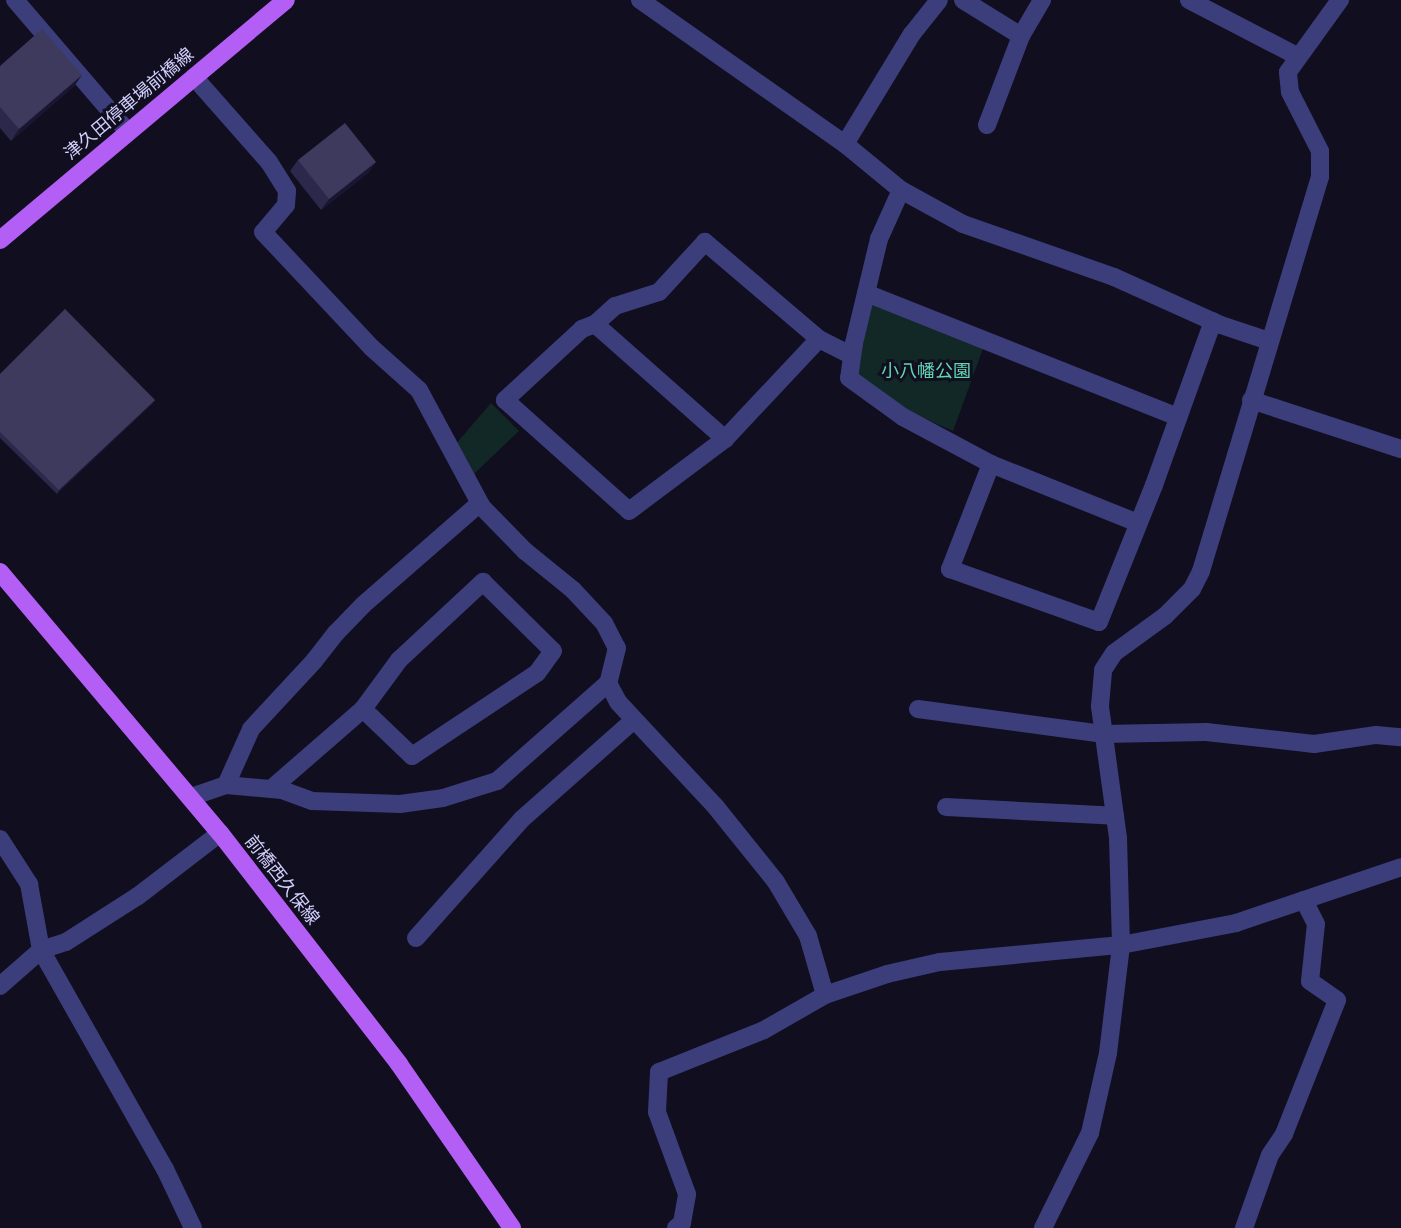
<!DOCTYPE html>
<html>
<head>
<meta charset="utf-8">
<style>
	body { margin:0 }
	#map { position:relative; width:1401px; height:1228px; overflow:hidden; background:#100e1f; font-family:"PT Sans","Noto Sans JP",sans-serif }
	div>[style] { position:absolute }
	.green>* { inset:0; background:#112826 }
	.minor>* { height:18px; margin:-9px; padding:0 9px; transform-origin:9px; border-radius:9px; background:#3c3d7b }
	.major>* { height:18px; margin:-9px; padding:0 9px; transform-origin:9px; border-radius:9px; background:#b35ef4 }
	.wall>* { inset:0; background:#2c284b }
	.shaded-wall>* { inset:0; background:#1a1632 }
	.building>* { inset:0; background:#3e3a5e }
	span { translate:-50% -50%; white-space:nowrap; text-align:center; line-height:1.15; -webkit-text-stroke:6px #100e1f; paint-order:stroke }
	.street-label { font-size:18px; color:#d1cffc }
	.park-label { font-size:18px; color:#61d6b2 }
</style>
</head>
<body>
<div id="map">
	<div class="green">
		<div style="clip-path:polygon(872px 300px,984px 346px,953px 431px,905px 410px,854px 374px)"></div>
		<div style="clip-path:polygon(491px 403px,519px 431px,474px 474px,455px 445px)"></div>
	</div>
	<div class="minor">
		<div style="left:15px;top:0;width:174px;rotate:49.4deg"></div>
		<div style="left:640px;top:0;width:251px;rotate:35.1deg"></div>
		<div style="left:845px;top:144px;width:72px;rotate:39.4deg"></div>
		<div style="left:901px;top:190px;width:71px;rotate:28.7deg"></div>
		<div style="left:963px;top:224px;width:160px;rotate:19.3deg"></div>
		<div style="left:1114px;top:277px;width:117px;rotate:24.2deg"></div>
		<div style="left:1221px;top:325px;width:51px;rotate:18.4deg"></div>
		<div style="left:963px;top:0;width:68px;rotate:31.8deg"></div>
		<div style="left:1189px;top:0;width:122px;rotate:27.4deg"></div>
		<div style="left:194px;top:77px;width:113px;rotate:48.6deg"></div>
		<div style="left:269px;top:162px;width:34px;rotate:58deg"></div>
		<div style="left:287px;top:191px;width:14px;rotate:94deg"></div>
		<div style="left:286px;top:205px;width:35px;rotate:130deg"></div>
		<div style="left:263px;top:232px;width:159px;rotate:46.8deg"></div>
		<div style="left:372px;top:348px;width:63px;rotate:41.8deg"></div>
		<div style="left:419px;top:390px;width:133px;rotate:61.7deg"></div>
		<div style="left:482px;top:507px;width:62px;rotate:45.7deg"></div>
		<div style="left:525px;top:551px;width:62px;rotate:39.1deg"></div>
		<div style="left:573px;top:590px;width:45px;rotate:46.8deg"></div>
		<div style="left:604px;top:623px;width:28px;rotate:63deg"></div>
		<div style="left:617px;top:648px;width:36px;rotate:104deg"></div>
		<div style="left:608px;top:683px;width:21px;rotate:62deg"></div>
		<div style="left:618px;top:702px;width:142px;rotate:47deg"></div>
		<div style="left:715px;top:806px;width:97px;rotate:51.2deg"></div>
		<div style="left:776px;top:882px;width:63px;rotate:59.3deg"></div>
		<div style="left:808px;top:936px;width:61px;rotate:73.9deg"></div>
		<div style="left:987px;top:125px;width:95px;rotate:-69.1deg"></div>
		<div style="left:1021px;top:36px;width:42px;rotate:-59.7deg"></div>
		<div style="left:845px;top:144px;width:129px;rotate:-58.7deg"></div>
		<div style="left:912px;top:34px;width:43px;rotate:-51.5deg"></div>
		<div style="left:901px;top:190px;width:54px;rotate:114.2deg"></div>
		<div style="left:879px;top:239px;width:107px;rotate:103.5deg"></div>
		<div style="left:854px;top:343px;width:35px;rotate:98deg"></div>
		<div style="left:849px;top:378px;width:67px;rotate:35.8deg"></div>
		<div style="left:903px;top:417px;width:100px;rotate:28.1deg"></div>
		<div style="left:991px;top:464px;width:158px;rotate:21.9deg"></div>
		<div style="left:866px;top:293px;width:336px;rotate:21.7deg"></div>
		<div style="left:595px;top:324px;width:174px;rotate:41.5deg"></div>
		<div style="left:819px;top:339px;width:150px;rotate:-139.6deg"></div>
		<div style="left:705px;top:242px;width:68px;rotate:132.6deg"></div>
		<div style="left:659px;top:292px;width:46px;rotate:162.3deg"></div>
		<div style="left:615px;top:306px;width:27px;rotate:138deg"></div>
		<div style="left:595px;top:324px;width:14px;rotate:159deg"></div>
		<div style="left:582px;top:329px;width:105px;rotate:137.3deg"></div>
		<div style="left:505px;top:400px;width:166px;rotate:41.8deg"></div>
		<div style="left:629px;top:511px;width:120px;rotate:-36.9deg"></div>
		<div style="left:725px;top:439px;width:137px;rotate:-46.8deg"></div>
		<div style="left:819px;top:339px;width:36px;rotate:27deg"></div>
		<div style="left:1251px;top:400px;width:158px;rotate:18.1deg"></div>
		<div style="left:991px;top:464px;width:113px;rotate:111.3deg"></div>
		<div style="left:950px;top:569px;width:158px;rotate:19.6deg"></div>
		<div style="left:1099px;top:622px;width:148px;rotate:-68.1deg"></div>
		<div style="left:1154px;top:485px;width:174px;rotate:-70.2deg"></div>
		<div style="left:918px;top:709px;width:188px;rotate:7.7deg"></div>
		<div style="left:1104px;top:734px;width:102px;rotate:-1.1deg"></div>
		<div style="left:1206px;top:732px;width:109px;rotate:6.3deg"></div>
		<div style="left:1314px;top:744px;width:63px;rotate:-8.3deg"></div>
		<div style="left:1376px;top:735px;width:25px;rotate:5deg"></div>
		<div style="left:226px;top:785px;width:61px;rotate:-65.9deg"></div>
		<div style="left:251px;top:729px;width:93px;rotate:-47.2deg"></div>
		<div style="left:314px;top:661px;width:36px;rotate:-52deg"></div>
		<div style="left:336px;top:633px;width:39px;rotate:-46deg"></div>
		<div style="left:363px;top:605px;width:155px;rotate:-41.1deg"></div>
		<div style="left:271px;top:789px;width:122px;rotate:-41deg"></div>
		<div style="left:363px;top:709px;width:61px;rotate:-53.7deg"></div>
		<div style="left:399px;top:660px;width:115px;rotate:-42.9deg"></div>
		<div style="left:483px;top:582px;width:98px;rotate:44.6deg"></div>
		<div style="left:553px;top:651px;width:27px;rotate:126deg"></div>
		<div style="left:537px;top:673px;width:150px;rotate:146.4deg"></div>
		<div style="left:412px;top:756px;width:68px;rotate:-136.2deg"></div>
		<div style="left:191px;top:797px;width:37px;rotate:-19deg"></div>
		<div style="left:226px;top:785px;width:56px;rotate:5.1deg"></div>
		<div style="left:282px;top:790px;width:32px;rotate:20deg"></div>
		<div style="left:312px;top:801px;width:88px;rotate:2deg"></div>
		<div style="left:400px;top:804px;width:43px;rotate:-7.9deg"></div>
		<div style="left:443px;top:798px;width:57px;rotate:-17.5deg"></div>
		<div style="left:497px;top:781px;width:148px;rotate:-41.4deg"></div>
		<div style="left:946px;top:807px;width:169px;rotate:3deg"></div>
		<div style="left:0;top:839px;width:54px;rotate:57.2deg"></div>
		<div style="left:29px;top:884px;width:67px;rotate:79.7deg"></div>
		<div style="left:41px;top:950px;width:252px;rotate:60.5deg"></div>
		<div style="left:165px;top:1169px;width:65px;rotate:64.6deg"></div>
		<div style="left:416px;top:938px;width:159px;rotate:-48.3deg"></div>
		<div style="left:522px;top:819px;width:149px;rotate:-41.5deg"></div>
		<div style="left:0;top:986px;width:55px;rotate:-41.3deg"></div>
		<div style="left:41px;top:950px;width:26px;rotate:-18deg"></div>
		<div style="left:66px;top:942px;width:85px;rotate:-32.6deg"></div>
		<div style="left:138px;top:896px;width:103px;rotate:-37.5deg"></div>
		<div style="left:676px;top:1228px;width:8px;rotate:-40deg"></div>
		<div style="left:682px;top:1223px;width:29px;rotate:-80deg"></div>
		<div style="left:687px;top:1194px;width:87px;rotate:-110.1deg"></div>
		<div style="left:657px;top:1112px;width:40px;rotate:-87.1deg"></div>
		<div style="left:659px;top:1072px;width:113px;rotate:-21.8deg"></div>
		<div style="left:764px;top:1030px;width:70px;rotate:-29.8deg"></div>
		<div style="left:825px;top:995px;width:65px;rotate:-18.7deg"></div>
		<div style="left:887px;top:974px;width:54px;rotate:-12.8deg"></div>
		<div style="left:940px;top:962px;width:182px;rotate:-5.4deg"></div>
		<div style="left:1121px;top:945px;width:117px;rotate:-10.8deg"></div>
		<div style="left:1236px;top:923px;width:174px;rotate:-18.7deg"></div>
		<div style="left:1043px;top:1228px;width:106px;rotate:-63.7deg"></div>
		<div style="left:1090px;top:1133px;width:82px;rotate:-77.3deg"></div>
		<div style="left:1108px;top:1053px;width:109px;rotate:-83.1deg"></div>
		<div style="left:1121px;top:945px;width:107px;rotate:-91.6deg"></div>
		<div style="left:1118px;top:838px;width:133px;rotate:-97.8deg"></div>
		<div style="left:1100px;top:706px;width:36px;rotate:-85deg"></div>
		<div style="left:1103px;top:670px;width:20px;rotate:-57deg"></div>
		<div style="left:1114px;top:653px;width:63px;rotate:-36deg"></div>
		<div style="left:1165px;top:616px;width:38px;rotate:-45deg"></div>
		<div style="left:1192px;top:589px;width:20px;rotate:-63deg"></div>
		<div style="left:1201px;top:571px;width:412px;rotate:-73.2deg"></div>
		<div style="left:1320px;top:177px;width:26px;rotate:-90deg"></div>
		<div style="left:1320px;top:151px;width:66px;rotate:-117deg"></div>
		<div style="left:1290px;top:92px;width:20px;rotate:-96deg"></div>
		<div style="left:1288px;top:72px;width:89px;rotate:-54.2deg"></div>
		<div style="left:1244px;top:1228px;width:77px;rotate:-70.4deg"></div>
		<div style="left:1270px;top:1155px;width:25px;rotate:-56deg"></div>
		<div style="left:1284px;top:1134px;width:144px;rotate:-68.4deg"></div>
		<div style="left:1337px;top:1000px;width:33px;rotate:-145deg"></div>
		<div style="left:1310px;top:981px;width:57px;rotate:-84deg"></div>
		<div style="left:1316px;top:924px;width:27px;rotate:-117deg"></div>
	</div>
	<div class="major">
		<div style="left:0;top:240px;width:373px;rotate:-40deg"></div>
		<div style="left:0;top:572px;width:341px;rotate:49.9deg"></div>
		<div style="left:220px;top:833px;width:292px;rotate:52.2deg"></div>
		<div style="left:399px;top:1064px;width:199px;rotate:55.4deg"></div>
	</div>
	<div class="wall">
		<div style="clip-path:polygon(0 66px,82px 75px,74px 86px,11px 141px,0 128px)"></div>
		<div style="clip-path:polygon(298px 160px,376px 162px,368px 173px,321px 210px,290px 171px)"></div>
		<div style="clip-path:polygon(0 374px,155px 400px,152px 404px,57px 494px,0 438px)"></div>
	</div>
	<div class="shaded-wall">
		<div style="clip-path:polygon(82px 75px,74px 86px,11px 141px,19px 129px)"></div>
		<div style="clip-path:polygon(376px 162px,368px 173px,321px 210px,329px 199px)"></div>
		<div style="clip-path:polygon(155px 400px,152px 404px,57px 494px,59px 490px)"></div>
	</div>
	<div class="building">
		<div style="clip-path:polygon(42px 29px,82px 75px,19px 129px,0 107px,0 66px)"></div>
		<div style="clip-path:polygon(345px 123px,376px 162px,329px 199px,298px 160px)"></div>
		<div style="clip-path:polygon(65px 309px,155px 400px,59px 490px,0 432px,0 374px)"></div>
	</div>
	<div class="street-label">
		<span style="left:129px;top:104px;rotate:-40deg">津久田停車場前橋線</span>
		<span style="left:282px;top:880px;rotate:52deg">前橋西久保線</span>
	</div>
	<div class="park-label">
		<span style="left:926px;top:371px">小八幡公園</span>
	</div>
</div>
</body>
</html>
